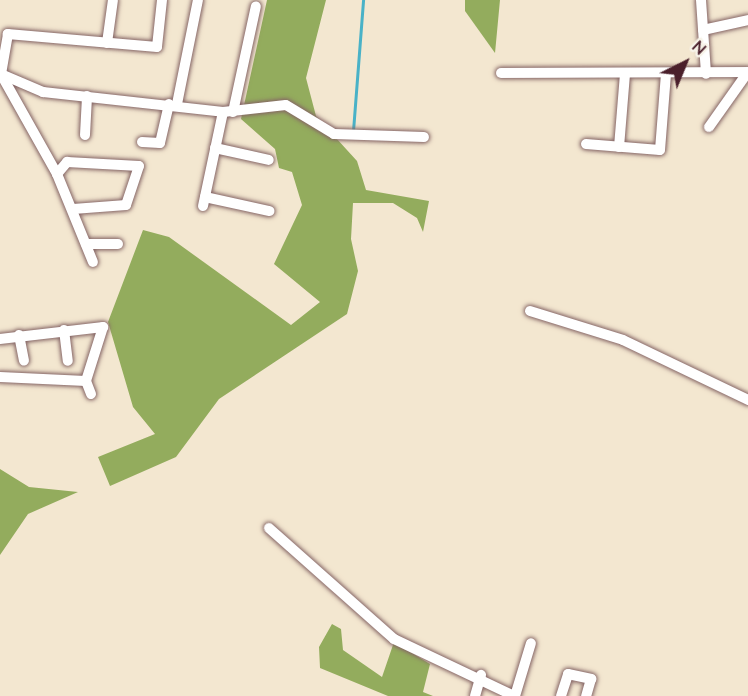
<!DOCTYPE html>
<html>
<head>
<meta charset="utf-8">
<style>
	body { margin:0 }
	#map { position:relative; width:748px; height:696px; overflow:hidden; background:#f3e7d0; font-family:"Comic Neue",sans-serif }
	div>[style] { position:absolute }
	.forest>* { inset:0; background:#93ac5d }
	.stream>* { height:2.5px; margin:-1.25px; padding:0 1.25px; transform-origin:1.25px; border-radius:1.25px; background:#49b2c7 }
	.roads { filter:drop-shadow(0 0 2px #856565) drop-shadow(0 0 2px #856565) }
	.minor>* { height:10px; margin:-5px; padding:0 5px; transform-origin:5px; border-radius:5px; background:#fff }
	span { translate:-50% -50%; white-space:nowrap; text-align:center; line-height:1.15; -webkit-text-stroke:7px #f7f3e8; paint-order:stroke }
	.north { position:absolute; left:650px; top:28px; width:70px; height:70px; -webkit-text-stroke:5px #f7f3e8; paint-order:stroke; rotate:43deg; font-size:19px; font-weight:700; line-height:28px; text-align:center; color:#4a1f2b }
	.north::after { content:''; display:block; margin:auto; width:24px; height:32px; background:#4a1f2b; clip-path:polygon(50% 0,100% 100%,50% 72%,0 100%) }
</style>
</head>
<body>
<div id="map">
	<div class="forest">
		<div style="clip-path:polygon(267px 0,326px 0,306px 78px,316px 116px,357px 161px,366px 190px,429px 201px,423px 232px,417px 218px,393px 203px,353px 203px,351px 239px,358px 271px,347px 314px,219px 399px,176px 457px,110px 486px,98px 457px,155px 434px,133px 407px,108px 322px,143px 230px,169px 237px,291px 325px,320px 302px,274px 264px,302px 205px,292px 172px,279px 168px,275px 149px,241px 119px)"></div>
		<div style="clip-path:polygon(465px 0,500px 0,495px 53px,465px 11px)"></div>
		<div style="clip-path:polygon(0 469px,29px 487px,78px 492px,28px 514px,0 555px)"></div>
		<div style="clip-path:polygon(332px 624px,341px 629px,343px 650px,382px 677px,394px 642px,430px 664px,423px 692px,433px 696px,388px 696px,320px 668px,319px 647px)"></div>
	</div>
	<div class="stream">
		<div style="left:353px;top:131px;width:131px;rotate:-85.6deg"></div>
	</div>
	<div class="roads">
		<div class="minor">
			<div style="left:162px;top:0;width:47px;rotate:96.1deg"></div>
			<div style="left:157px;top:47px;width:150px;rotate:-175deg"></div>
			<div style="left:8px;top:34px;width:41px;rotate:99.9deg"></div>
			<div style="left:1px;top:74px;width:46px;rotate:23.2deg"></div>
			<div style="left:43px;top:92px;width:181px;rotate:6.3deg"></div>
			<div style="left:223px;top:112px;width:63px;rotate:-6.3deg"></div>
			<div style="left:286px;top:105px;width:56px;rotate:31.1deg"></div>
			<div style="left:334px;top:134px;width:90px;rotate:1.9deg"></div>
			<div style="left:701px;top:0;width:74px;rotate:86.1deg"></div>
			<div style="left:703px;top:30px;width:46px;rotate:-12.5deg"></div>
			<div style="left:107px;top:43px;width:43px;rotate:-82.1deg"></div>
			<div style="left:501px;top:73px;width:247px;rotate:-0.2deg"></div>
			<div style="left:2px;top:76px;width:112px;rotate:60.7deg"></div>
			<div style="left:57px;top:174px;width:95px;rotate:67.8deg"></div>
			<div style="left:177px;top:104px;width:106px;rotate:-78.6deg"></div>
			<div style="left:233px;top:112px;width:108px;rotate:-77.8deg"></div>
			<div style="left:709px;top:127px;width:67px;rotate:-54.7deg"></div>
			<div style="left:85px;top:135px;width:39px;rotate:-87deg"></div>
			<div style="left:142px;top:142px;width:18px;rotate:3deg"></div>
			<div style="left:160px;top:143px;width:40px;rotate:-77deg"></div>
			<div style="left:586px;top:144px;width:74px;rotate:4.6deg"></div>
			<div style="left:660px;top:150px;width:76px;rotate:-85.5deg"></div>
			<div style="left:619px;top:147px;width:73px;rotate:-85.3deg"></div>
			<div style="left:215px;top:148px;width:55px;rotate:12.5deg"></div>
			<div style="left:57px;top:174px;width:16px;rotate:-50deg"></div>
			<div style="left:67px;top:162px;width:72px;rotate:3.2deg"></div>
			<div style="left:139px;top:166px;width:41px;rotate:108.4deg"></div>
			<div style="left:126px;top:205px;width:53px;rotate:175.7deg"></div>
			<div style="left:205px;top:197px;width:66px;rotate:12.3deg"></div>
			<div style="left:203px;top:206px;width:96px;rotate:-78deg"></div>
			<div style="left:86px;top:244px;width:32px"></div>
			<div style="left:530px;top:311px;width:97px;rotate:17.3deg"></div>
			<div style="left:623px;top:340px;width:139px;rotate:25.6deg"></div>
			<div style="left:64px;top:330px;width:31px;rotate:83deg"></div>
			<div style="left:19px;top:335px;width:26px;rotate:79deg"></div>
			<div style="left:0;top:339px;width:104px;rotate:-6.6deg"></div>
			<div style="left:103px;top:327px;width:57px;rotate:107.5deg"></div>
			<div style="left:86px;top:381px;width:14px;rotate:69deg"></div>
			<div style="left:0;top:377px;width:86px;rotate:2.7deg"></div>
			<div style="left:269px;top:528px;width:167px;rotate:41.6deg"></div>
			<div style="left:394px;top:639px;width:133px;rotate:25.4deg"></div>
			<div style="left:475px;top:696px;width:22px;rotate:-74deg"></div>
			<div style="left:515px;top:696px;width:55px;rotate:-73.2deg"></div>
			<div style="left:561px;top:696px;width:23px;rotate:-72deg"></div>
			<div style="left:568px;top:674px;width:24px;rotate:12deg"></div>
			<div style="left:591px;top:679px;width:18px;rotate:106deg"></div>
		</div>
	</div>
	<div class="north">N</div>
</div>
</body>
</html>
